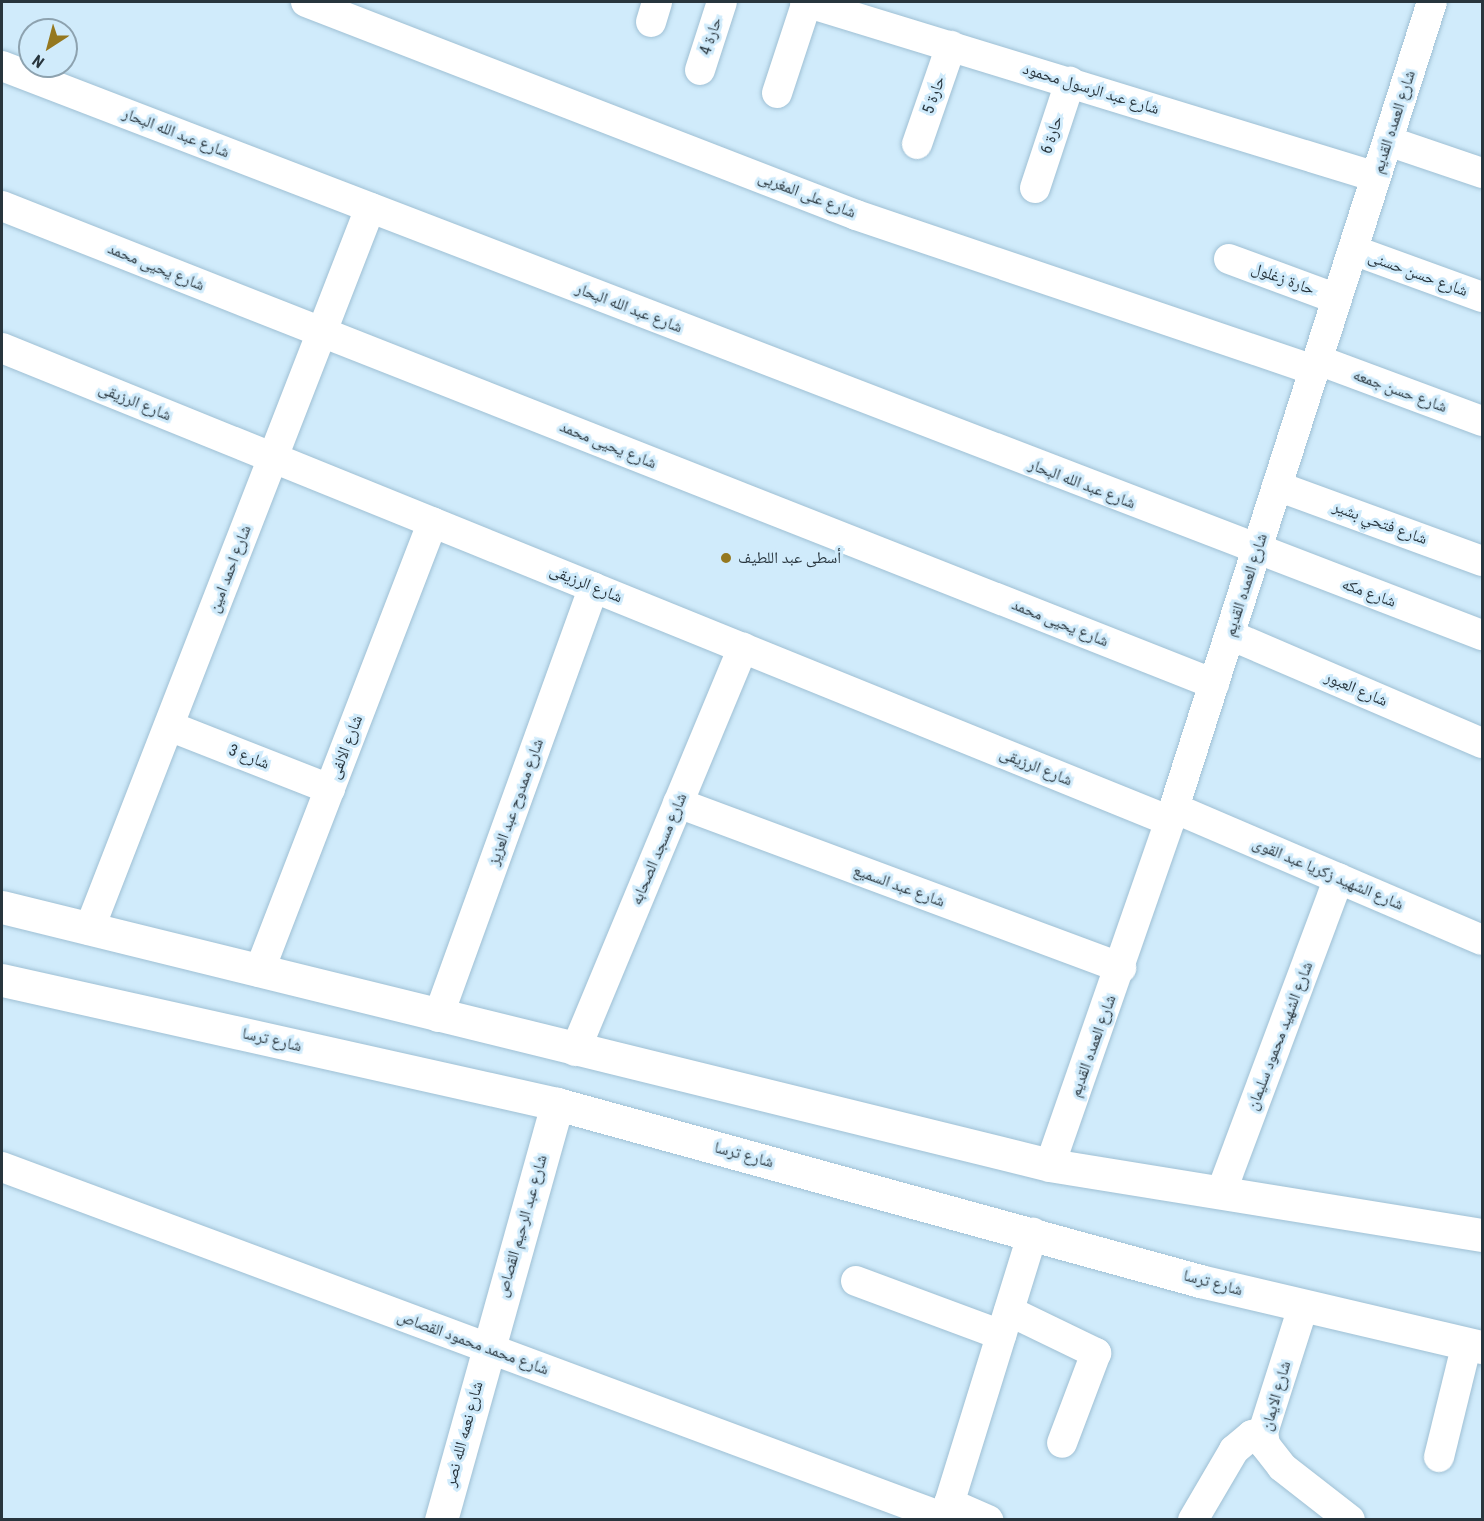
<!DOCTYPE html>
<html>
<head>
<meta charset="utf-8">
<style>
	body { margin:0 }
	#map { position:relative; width:1484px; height:1521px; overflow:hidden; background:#d0ebfb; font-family:"Roboto Condensed","Noto Naskh Arabic",sans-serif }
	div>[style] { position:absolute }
	.roads { filter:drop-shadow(0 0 2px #9fc0d4) drop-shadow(0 0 2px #9fc0d4) }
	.street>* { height:30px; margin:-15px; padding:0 15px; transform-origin:15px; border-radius:15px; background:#fff }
	.secondary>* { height:33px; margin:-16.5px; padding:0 16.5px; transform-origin:16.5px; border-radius:16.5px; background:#fff }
	.dots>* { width:16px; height:16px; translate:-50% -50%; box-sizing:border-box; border:3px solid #d0ebfb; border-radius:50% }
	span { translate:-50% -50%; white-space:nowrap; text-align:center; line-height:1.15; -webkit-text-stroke:6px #d0ebfb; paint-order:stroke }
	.street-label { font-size:16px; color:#28353d }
	.poi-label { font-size:16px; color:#28353d }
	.left { translate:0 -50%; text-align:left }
	.frame { position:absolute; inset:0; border:3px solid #28353d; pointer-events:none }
	.north { position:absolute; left:18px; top:18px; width:60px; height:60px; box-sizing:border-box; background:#d0ebfb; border:2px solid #8da2af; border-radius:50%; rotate:216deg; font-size:16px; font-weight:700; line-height:24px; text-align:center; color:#28353d }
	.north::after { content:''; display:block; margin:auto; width:21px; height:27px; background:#95781f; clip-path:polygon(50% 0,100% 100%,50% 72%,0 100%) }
</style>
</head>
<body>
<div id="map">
	<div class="roads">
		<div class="street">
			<div style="left:306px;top:2px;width:590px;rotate:21.17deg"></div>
			<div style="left:856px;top:215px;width:484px;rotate:18.7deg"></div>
			<div style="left:805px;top:2px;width:597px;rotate:17.04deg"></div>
			<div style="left:651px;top:22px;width:21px;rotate:-73deg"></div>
			<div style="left:2px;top:66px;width:1586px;rotate:21.03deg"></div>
			<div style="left:700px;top:70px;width:71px;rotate:-72.1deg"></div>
			<div style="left:777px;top:93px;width:96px;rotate:-71.8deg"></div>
			<div style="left:1388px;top:141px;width:99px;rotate:18.8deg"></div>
			<div style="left:917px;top:144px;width:104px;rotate:-70.9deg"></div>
			<div style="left:1035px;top:188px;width:112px;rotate:-71.7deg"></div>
			<div style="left:2px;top:206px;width:1303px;rotate:21.52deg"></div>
			<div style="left:1353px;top:250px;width:137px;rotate:20deg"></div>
			<div style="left:1229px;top:259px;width:115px;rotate:20.3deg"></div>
			<div style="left:2px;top:348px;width:1260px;rotate:22.05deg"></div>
			<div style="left:1318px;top:360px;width:175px;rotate:20.4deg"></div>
			<div style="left:1277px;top:486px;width:218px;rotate:20.1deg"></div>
			<div style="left:1230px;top:635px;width:274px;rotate:23.2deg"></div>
			<div style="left:169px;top:726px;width:173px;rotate:21.4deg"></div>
			<div style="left:678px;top:803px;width:473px;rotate:20.4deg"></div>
			<div style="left:1174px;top:808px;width:335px;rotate:23.2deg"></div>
			<div style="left:89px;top:930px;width:775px;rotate:-68.73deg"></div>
			<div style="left:259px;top:972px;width:482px;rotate:-68.9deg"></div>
			<div style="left:438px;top:1017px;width:457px;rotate:-70.1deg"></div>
			<div style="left:575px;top:1051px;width:437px;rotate:-67.4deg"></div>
			<div style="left:1050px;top:1165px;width:378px;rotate:-70.8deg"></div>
			<div style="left:1174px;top:808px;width:846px;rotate:-72.25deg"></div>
			<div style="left:2px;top:1167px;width:1006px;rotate:20.42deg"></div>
			<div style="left:1221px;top:1193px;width:336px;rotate:-69.5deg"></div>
			<div style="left:856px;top:1281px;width:155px;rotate:20.4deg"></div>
			<div style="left:1303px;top:1307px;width:131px;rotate:107.7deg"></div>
			<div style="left:1263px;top:1432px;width:13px;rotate:81deg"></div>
			<div style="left:1265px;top:1445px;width:28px;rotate:52deg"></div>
			<div style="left:1282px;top:1467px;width:86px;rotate:37.9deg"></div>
			<div style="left:1009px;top:1311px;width:97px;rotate:25.8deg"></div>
			<div style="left:1096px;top:1353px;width:96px;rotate:110.7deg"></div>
			<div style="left:1439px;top:1457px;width:117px;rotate:-76.2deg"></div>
			<div style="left:949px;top:1503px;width:43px;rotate:23.6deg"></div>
			<div style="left:944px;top:1520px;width:301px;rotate:-72.8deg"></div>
			<div style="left:1193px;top:1520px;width:81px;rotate:-59.6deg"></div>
			<div style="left:1234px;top:1450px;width:23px;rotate:-40deg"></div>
			<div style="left:1252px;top:1435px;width:11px;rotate:-15deg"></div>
		</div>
		<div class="secondary">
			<div style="left:2px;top:907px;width:1079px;rotate:13.83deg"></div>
			<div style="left:1050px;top:1165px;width:438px;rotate:9.2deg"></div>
			<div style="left:2px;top:980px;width:569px;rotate:12.59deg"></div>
			<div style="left:557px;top:1104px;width:667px;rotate:15.39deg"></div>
			<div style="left:1200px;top:1281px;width:290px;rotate:13.2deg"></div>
			<div style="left:441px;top:1520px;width:432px;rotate:-74.4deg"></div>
		</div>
	</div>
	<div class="dots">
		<div style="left:726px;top:558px;background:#95781f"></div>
	</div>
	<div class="street-label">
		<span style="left:711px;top:36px;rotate:-72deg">حارة 4</span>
		<span style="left:1091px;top:89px;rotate:17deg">شارع عبد الرسول محمود</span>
		<span style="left:934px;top:95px;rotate:-71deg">حارة 5</span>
		<span style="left:1394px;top:122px;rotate:-72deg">شارع العمده القديم</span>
		<span style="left:176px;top:133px;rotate:21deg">شارع عبد الله البحار</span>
		<span style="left:1052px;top:135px;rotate:-72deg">حارة 6</span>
		<span style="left:807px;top:195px;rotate:21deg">شارع على المغربى</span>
		<span style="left:156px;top:267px;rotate:22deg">شارع يحيى محمد</span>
		<span style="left:1418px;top:274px;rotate:20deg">شارع حسن حسنى</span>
		<span style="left:1283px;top:279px;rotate:20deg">حارة زغلول</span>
		<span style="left:629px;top:308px;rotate:21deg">شارع عبد الله البحار</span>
		<span style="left:1400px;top:391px;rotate:20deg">شارع حسن جمعه</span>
		<span style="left:135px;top:402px;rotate:22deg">شارع الرزيقى</span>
		<span style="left:608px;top:445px;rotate:22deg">شارع يحيى محمد</span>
		<span style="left:1082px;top:484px;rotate:21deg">شارع عبد الله البحار</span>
		<span style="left:1380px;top:523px;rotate:20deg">شارع فتحي بشير</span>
		<span style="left:230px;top:569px;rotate:-69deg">شارع احمد امين</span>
		<span style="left:586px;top:584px;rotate:22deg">شارع الرزيقى</span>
		<span style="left:1246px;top:585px;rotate:-72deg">شارع العمده القديم</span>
		<span style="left:1369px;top:593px;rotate:20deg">شارع مكه</span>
		<span style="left:1060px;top:623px;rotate:22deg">شارع يحيى محمد</span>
		<span style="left:1356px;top:689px;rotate:23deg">شارع العبور</span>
		<span style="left:346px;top:747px;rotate:-69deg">شارع الالفى</span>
		<span style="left:249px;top:757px;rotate:21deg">شارع 3</span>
		<span style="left:1036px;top:767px;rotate:22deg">شارع الرزيقى</span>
		<span style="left:516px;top:802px;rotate:-70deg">شارع ممدوح عبد العزيز</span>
		<span style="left:659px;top:849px;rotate:-67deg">شارع مسجد الصحابه</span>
		<span style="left:1328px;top:874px;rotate:23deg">شارع الشهيد زكريا عبد القوى</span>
		<span style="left:899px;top:886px;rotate:20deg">شارع عبد السميع</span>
		<span style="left:1280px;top:1036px;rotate:-69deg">شارع الشهيد محمود سليمان</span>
		<span style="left:272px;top:1040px;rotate:13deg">شارع ترسا</span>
		<span style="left:1093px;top:1046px;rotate:-70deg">شارع العمده القديم</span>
		<span style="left:744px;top:1155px;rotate:15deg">شارع ترسا</span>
		<span style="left:522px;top:1226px;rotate:-74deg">شارع عبد الرحيم القصاص</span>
		<span style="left:1213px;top:1283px;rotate:15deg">شارع ترسا</span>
		<span style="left:473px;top:1343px;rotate:20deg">شارع محمد محمود القصاص</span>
		<span style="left:1276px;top:1396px;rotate:-74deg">شارع الايمان</span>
		<span style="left:464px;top:1434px;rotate:-75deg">شارع نعمه الله نصر</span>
	</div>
	<div class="poi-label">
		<span class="left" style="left:738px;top:558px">أسطى عبد اللطيف</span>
	</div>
	<div class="frame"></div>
	<div class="north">N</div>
</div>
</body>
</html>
